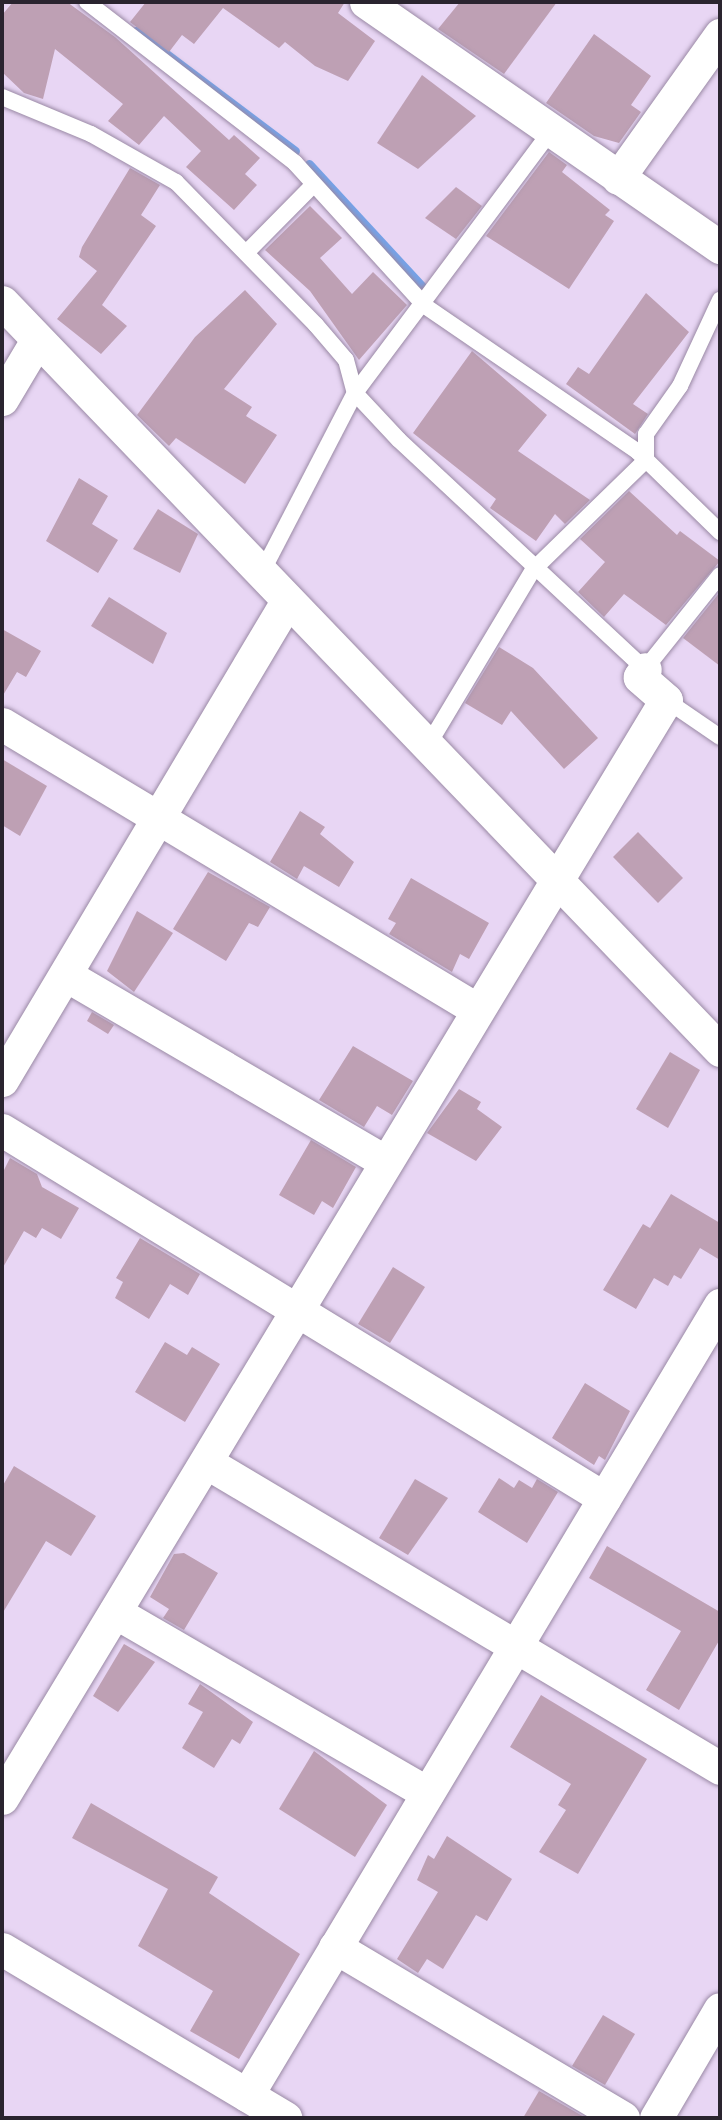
<!DOCTYPE html>
<html>
<head>
<meta charset="utf-8">
<style>
	body { margin:0 }
	#map { position:relative; width:722px; height:2120px; overflow:hidden; background:#e8d6f4; font-family:Karla,sans-serif }
	div>[style] { position:absolute }
	.stream>* { height:9px; margin:-4.5px; padding:0 4.5px; transform-origin:4.5px; border-radius:4.5px; background:#76a2e7 }
	.building>* { inset:0; background:#bea0b4 }
	.roads { filter:drop-shadow(0 0 2px #9a89a5) drop-shadow(0 0 2px #9a89a5) }
	.lane>* { height:16px; margin:-8px; padding:0 8px; transform-origin:8px; border-radius:8px; background:#fff }
	.street>* { height:33px; margin:-16.5px; padding:0 16.5px; transform-origin:16.5px; border-radius:16.5px; background:#fff }
	span { translate:-50% -50%; white-space:nowrap; text-align:center; line-height:1.15; -webkit-text-stroke:5px #e8d6f4; paint-order:stroke }
	.frame { position:absolute; inset:0; border:4px solid #2a242f; pointer-events:none }
</style>
</head>
<body>
<div id="map">
	<div class="stream">
		<div style="left:136px;top:31px;width:199px;rotate:37deg"></div>
		<div style="left:309px;top:164px;width:173px;rotate:47.3deg"></div>
	</div>
	<div class="building">
		<div style="clip-path:polygon(13px 2px,67px 2px,115px 37px,229px 140px,234px 135px,260px 158px,245px 174px,257px 185px,234px 210px,186px 167px,201px 151px,164px 116px,139px 145px,108px 121px,123px 104px,55px 49px,43px 99px,24px 93px,2px 72px,2px 15px)"></div>
		<div style="clip-path:polygon(146px 2px,345px 2px,338px 13px,375px 41px,348px 81px,315px 66px,285px 42px,279px 48px,223px 8px,194px 44px,182px 35px,169px 52px,130px 22px)"></div>
		<div style="clip-path:polygon(460px 2px,557px 2px,504px 74px,438px 29px)"></div>
		<div style="clip-path:polygon(594px 34px,651px 76px,631px 105px,641px 112px,619px 143px,594px 136px,546px 103px)"></div>
		<div style="clip-path:polygon(422px 75px,476px 116px,418px 169px,377px 143px)"></div>
		<div style="clip-path:polygon(549px 152px,567px 165px,562px 172px,610px 210px,605px 215px,614px 221px,569px 289px,486px 236px)"></div>
		<div style="clip-path:polygon(130px 168px,160px 185px,141px 215px,156px 226px,102px 305px,127px 326px,101px 354px,57px 319px,97px 271px,79px 257px,82px 247px)"></div>
		<div style="clip-path:polygon(456px 187px,482px 206px,456px 239px,425px 218px)"></div>
		<div style="clip-path:polygon(310px 206px,342px 238px,320px 258px,352px 294px,373px 272px,407px 305px,359px 360px,310px 291px,265px 250px)"></div>
		<div style="clip-path:polygon(245px 290px,277px 324px,224px 389px,252px 407px,246px 416px,277px 435px,245px 484px,176px 438px,169px 446px,137px 415px,195px 337px)"></div>
		<div style="clip-path:polygon(646px 293px,689px 332px,633px 404px,648px 414px,635px 434px,566px 384px,578px 367px,589px 374px)"></div>
		<div style="clip-path:polygon(472px 351px,547px 415px,518px 451px,590px 500px,565px 524px,555px 514px,536px 541px,490px 508px,496px 499px,413px 433px)"></div>
		<div style="clip-path:polygon(79px 478px,108px 496px,92px 524px,118px 540px,98px 573px,46px 541px)"></div>
		<div style="clip-path:polygon(629px 491px,677px 535px,680px 531px,720px 561px,666px 625px,624px 594px,604px 617px,578px 592px,605px 562px,580px 539px)"></div>
		<div style="clip-path:polygon(158px 509px,198px 534px,180px 573px,133px 549px)"></div>
		<div style="clip-path:polygon(720px 592px,720px 666px,683px 638px)"></div>
		<div style="clip-path:polygon(109px 597px,167px 633px,153px 664px,91px 626px)"></div>
		<div style="clip-path:polygon(2px 629px,41px 651px,26px 677px,17px 672px,2px 697px)"></div>
		<div style="clip-path:polygon(499px 647px,533px 668px,598px 738px,564px 769px,511px 711px,502px 725px,465px 703px)"></div>
		<div style="clip-path:polygon(2px 759px,47px 786px,20px 836px,2px 825px)"></div>
		<div style="clip-path:polygon(300px 811px,325px 827px,320px 834px,354px 862px,339px 887px,304px 866px,297px 879px,270px 862px)"></div>
		<div style="clip-path:polygon(638px 832px,683px 878px,658px 903px,613px 857px)"></div>
		<div style="clip-path:polygon(208px 872px,270px 907px,258px 927px,249px 923px,226px 961px,173px 929px)"></div>
		<div style="clip-path:polygon(411px 878px,489px 923px,469px 959px,460px 954px,452px 972px,389px 934px,396px 923px,388px 919px)"></div>
		<div style="clip-path:polygon(137px 911px,173px 933px,134px 992px,107px 971px)"></div>
		<div style="clip-path:polygon(92px 1012px,114px 1025px,108px 1034px,87px 1021px)"></div>
		<div style="clip-path:polygon(353px 1046px,413px 1081px,392px 1115px,377px 1106px,364px 1127px,319px 1100px)"></div>
		<div style="clip-path:polygon(670px 1052px,700px 1070px,668px 1128px,636px 1109px)"></div>
		<div style="clip-path:polygon(459px 1089px,481px 1102px,477px 1109px,502px 1127px,476px 1161px,427px 1133px)"></div>
		<div style="clip-path:polygon(311px 1140px,356px 1167px,333px 1208px,322px 1201px,314px 1215px,279px 1195px)"></div>
		<div style="clip-path:polygon(10px 1158px,37px 1174px,42px 1187px,79px 1208px,61px 1239px,42px 1228px,36px 1238px,24px 1231px,2px 1269px,2px 1174px)"></div>
		<div style="clip-path:polygon(671px 1194px,720px 1223px,720px 1260px,700px 1248px,681px 1279px,674px 1275px,668px 1286px,654px 1278px,636px 1309px,603px 1290px,643px 1224px,650px 1228px)"></div>
		<div style="clip-path:polygon(140px 1238px,200px 1274px,188px 1295px,170px 1284px,149px 1319px,115px 1298px,123px 1282px,116px 1278px)"></div>
		<div style="clip-path:polygon(393px 1267px,425px 1287px,390px 1343px,358px 1324px)"></div>
		<div style="clip-path:polygon(165px 1342px,187px 1355px,192px 1347px,220px 1364px,185px 1422px,135px 1392px)"></div>
		<div style="clip-path:polygon(585px 1383px,630px 1411px,605px 1460px,599px 1456px,594px 1465px,552px 1438px)"></div>
		<div style="clip-path:polygon(14px 1466px,96px 1516px,71px 1556px,46px 1541px,2px 1614px,2px 1487px)"></div>
		<div style="clip-path:polygon(499px 1478px,514px 1488px,519px 1480px,532px 1488px,537px 1479px,558px 1492px,527px 1543px,478px 1512px)"></div>
		<div style="clip-path:polygon(415px 1479px,448px 1498px,408px 1555px,379px 1538px)"></div>
		<div style="clip-path:polygon(607px 1546px,720px 1612px,720px 1639px,679px 1710px,646px 1690px,681px 1631px,589px 1578px)"></div>
		<div style="clip-path:polygon(184px 1553px,218px 1573px,184px 1630px,163px 1618px,169px 1609px,150px 1597px,174px 1554px)"></div>
		<div style="clip-path:polygon(124px 1644px,155px 1662px,118px 1712px,93px 1696px)"></div>
		<div style="clip-path:polygon(200px 1684px,253px 1722px,240px 1744px,232px 1739px,214px 1768px,182px 1748px,203px 1712px,188px 1704px)"></div>
		<div style="clip-path:polygon(541px 1695px,647px 1759px,578px 1874px,539px 1852px,566px 1810px,558px 1805px,571px 1784px,510px 1747px)"></div>
		<div style="clip-path:polygon(314px 1751px,387px 1805px,355px 1857px,279px 1809px)"></div>
		<div style="clip-path:polygon(91px 1803px,218px 1877px,209px 1893px,300px 1954px,239px 2059px,190px 2031px,213px 1991px,138px 1946px,168px 1889px,72px 1838px)"></div>
		<div style="clip-path:polygon(447px 1836px,512px 1879px,487px 1921px,476px 1915px,443px 1969px,427px 1959px,418px 1973px,397px 1959px,438px 1892px,417px 1880px,428px 1855px,434px 1859px)"></div>
		<div style="clip-path:polygon(603px 2015px,635px 2034px,605px 2085px,572px 2066px)"></div>
		<div style="clip-path:polygon(539px 2091px,586px 2118px,523px 2118px)"></div>
	</div>
	<div class="roads">
		<div class="lane">
			<div style="left:87px;top:2px;width:263px;rotate:37.7deg"></div>
			<div style="left:295px;top:163px;width:193px;rotate:47.7deg"></div>
			<div style="left:425px;top:306px;width:258px;rotate:34.4deg"></div>
			<div style="left:638px;top:452px;width:115px;rotate:44.3deg"></div>
			<div style="left:2px;top:97px;width:96px;rotate:22.6deg"></div>
			<div style="left:91px;top:134px;width:98px;rotate:29.5deg"></div>
			<div style="left:176px;top:182px;width:200px;rotate:45.6deg"></div>
			<div style="left:316px;top:325px;width:46px;rotate:49.4deg"></div>
			<div style="left:346px;top:360px;width:34px;rotate:75deg"></div>
			<div style="left:355px;top:393px;width:64px;rotate:46.9deg"></div>
			<div style="left:399px;top:440px;width:336px;rotate:43deg"></div>
			<div style="left:645px;top:669px;width:120px;rotate:-51.4deg"></div>
			<div style="left:247px;top:252px;width:93px;rotate:-45.4deg"></div>
			<div style="left:261px;top:574px;width:204px;rotate:-62.6deg"></div>
			<div style="left:355px;top:393px;width:324px;rotate:-53.2deg"></div>
			<div style="left:666px;top:700px;width:65px;rotate:34.4deg"></div>
			<div style="left:427px;top:747px;width:206px;rotate:-59.1deg"></div>
			<div style="left:533px;top:570px;width:158px;rotate:-44.2deg"></div>
			<div style="left:646px;top:460px;width:26px;rotate:-90deg"></div>
			<div style="left:646px;top:434px;width:59px;rotate:-54.7deg"></div>
			<div style="left:680px;top:386px;width:95px;rotate:-65.1deg"></div>
		</div>
		<div class="street">
			<div style="left:366px;top:2px;width:431px;rotate:34.7deg"></div>
			<div style="left:618px;top:178px;width:176px;rotate:-54.5deg"></div>
			<div style="left:2px;top:302px;width:1037px;rotate:46.17deg"></div>
			<div style="left:2px;top:399px;width:66px;rotate:-59.2deg"></div>
			<div style="left:2px;top:724px;width:553px;rotate:31.02deg"></div>
			<div style="left:66px;top:975px;width:367px;rotate:30.3deg"></div>
			<div style="left:2px;top:1080px;width:555px;rotate:-59.23deg"></div>
			<div style="left:2px;top:1130px;width:706px;rotate:31.44deg"></div>
			<div style="left:206px;top:1462px;width:598px;rotate:30.77deg"></div>
			<div style="left:115px;top:1612px;width:361px;rotate:30.1deg"></div>
			<div style="left:2px;top:1798px;width:1283px;rotate:-58.84deg"></div>
			<div style="left:666px;top:700px;width:35px;rotate:-139deg"></div>
			<div style="left:640px;top:677px;width:9px;rotate:-58deg"></div>
			<div style="left:335px;top:1947px;width:335px;rotate:30.7deg"></div>
			<div style="left:2px;top:1949px;width:330px;rotate:30.8deg"></div>
			<div style="left:247px;top:2095px;width:921px;rotate:-59.09deg"></div>
			<div style="left:656px;top:2118px;width:126px;rotate:-59.6deg"></div>
		</div>
	</div>
	<div class="frame"></div>
</div>
</body>
</html>
